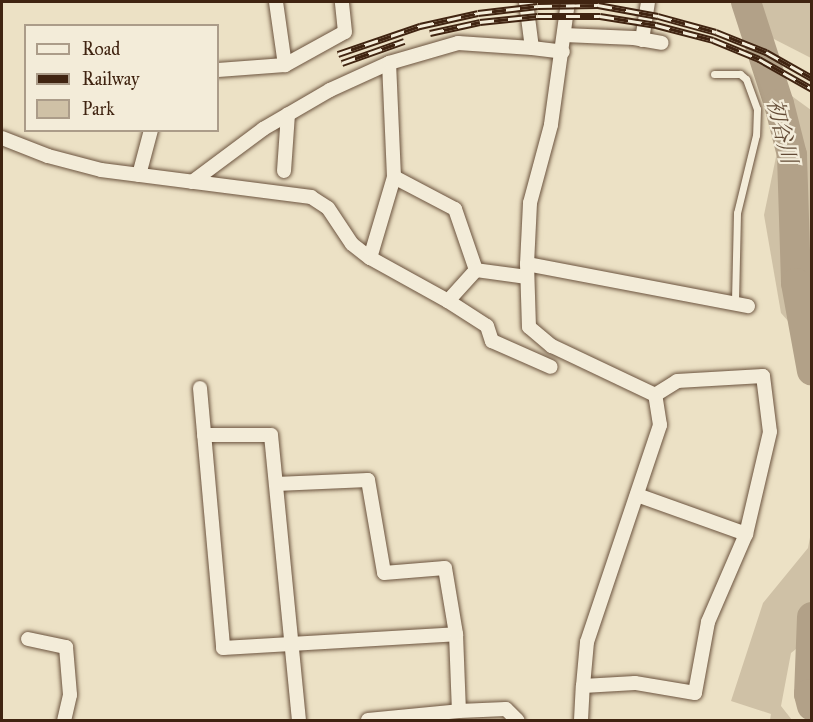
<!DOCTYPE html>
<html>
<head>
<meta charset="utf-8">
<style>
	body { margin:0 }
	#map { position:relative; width:813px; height:722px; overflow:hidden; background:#ece1c5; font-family:"IM FELL Great Primer","Noto Serif JP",serif }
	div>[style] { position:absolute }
	.green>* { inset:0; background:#cfc1a6 }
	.river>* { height:30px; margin:-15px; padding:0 15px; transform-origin:15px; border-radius:15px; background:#b2a188 }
	.roads { filter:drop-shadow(0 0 2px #6b533e) drop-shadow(0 0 2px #6b533e) }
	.service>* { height:7px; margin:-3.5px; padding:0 3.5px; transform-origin:3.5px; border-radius:3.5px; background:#f3ecd9 }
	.minor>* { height:14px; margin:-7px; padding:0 7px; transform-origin:7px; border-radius:7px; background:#f3ecd9 }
	.rail>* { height:7px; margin-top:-3.5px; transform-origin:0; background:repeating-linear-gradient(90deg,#f3ecd9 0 14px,#402411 0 28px); box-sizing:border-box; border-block:2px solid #402411 }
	span { translate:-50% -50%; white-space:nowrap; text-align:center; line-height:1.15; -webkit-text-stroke:4.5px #f3ecd9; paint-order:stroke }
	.water-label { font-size:22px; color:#624a35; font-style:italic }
	.frame { position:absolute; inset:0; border:3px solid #402411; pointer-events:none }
	.legend { position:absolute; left:24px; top:24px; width:195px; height:108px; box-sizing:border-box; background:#f3ecd9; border:2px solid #ab9c89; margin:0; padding:8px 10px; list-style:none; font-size:18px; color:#402411 }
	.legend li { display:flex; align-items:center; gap:12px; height:30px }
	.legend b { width:30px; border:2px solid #ab9c89 }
</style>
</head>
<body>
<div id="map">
	<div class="green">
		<div style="clip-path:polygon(758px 2px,811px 2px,811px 58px,768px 36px)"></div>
		<div style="clip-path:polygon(789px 94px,811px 110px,811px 347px,781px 313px,764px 215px)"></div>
		<div style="clip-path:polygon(811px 532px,811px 637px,791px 653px,781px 706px,792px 720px,770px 720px,771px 714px,731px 701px,763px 603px,808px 548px)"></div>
	</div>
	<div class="river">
		<div style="left:746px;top:2px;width:107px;rotate:72.1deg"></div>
		<div style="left:779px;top:104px;width:53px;rotate:75.7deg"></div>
		<div style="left:792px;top:155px;width:128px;rotate:88.2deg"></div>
		<div style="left:796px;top:283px;width:89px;rotate:79.7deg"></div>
		<div style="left:812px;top:617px;width:77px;rotate:92.2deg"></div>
		<div style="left:809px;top:694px;width:12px;rotate:76deg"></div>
	</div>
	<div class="roads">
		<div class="service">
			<div style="left:714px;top:74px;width:26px"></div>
			<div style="left:740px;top:74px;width:8px;rotate:40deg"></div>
			<div style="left:746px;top:79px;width:32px;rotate:70deg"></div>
			<div style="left:757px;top:109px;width:26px;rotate:92deg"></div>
			<div style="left:756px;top:135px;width:80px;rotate:103.7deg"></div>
			<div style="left:737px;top:213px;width:91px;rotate:91.3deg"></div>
		</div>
		<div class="minor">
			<div style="left:276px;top:2px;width:64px;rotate:81.9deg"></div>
			<div style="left:526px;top:2px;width:46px;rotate:82.6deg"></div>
			<div style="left:532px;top:48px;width:31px;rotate:7deg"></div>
			<div style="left:568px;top:2px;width:124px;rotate:97.9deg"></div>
			<div style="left:551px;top:125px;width:81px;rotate:105.1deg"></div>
			<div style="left:530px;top:203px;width:61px;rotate:92.8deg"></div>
			<div style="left:527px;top:264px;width:63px;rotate:88.2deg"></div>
			<div style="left:529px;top:327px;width:30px;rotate:40deg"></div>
			<div style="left:552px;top:346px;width:114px;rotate:25.4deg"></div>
			<div style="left:564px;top:35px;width:70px;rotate:2.5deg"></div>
			<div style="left:634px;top:38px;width:28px;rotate:10deg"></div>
			<div style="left:642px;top:40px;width:38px;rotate:-81deg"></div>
			<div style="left:218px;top:70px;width:67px;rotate:-4.3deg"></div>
			<div style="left:285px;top:65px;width:68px;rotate:-28.8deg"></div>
			<div style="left:345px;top:32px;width:30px;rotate:-96deg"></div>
			<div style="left:2px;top:138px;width:49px;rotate:21.4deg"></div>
			<div style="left:48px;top:156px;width:55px;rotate:14.8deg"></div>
			<div style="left:101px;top:170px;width:212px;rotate:7.3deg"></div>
			<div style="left:311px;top:197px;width:20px;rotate:33deg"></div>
			<div style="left:328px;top:208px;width:43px;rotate:56.3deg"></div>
			<div style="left:352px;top:244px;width:23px;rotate:38deg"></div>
			<div style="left:284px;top:171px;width:57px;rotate:-86deg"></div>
			<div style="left:139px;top:175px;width:47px;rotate:-75.1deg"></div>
			<div style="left:394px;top:177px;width:69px;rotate:27.7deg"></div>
			<div style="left:455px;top:209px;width:65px;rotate:71deg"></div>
			<div style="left:192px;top:182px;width:89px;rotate:-36.7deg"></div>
			<div style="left:263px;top:129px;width:78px;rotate:-30.2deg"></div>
			<div style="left:330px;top:90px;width:65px;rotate:-24.6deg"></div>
			<div style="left:527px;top:264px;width:225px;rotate:10.8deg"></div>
			<div style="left:527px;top:277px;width:51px;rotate:-172.2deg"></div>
			<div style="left:476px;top:270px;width:42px;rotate:132.1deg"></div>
			<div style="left:448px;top:301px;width:89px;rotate:-151.1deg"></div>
			<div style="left:370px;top:258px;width:84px;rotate:-73.5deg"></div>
			<div style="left:394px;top:177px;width:114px;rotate:-92.5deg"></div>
			<div style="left:389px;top:63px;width:72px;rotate:-16.2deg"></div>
			<div style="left:458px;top:43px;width:74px;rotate:3.9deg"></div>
			<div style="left:448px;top:301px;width:46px;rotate:32.7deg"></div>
			<div style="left:487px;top:326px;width:16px;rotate:72deg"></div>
			<div style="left:492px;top:341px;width:64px;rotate:23.8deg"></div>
			<div style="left:200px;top:388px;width:261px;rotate:84.9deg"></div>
			<div style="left:223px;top:648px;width:233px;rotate:-3.4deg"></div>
			<div style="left:456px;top:634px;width:77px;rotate:87.8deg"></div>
			<div style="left:459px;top:711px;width:47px;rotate:-2.4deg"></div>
			<div style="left:506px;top:709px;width:16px;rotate:45deg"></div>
			<div style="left:204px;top:435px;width:67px"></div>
			<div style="left:271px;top:435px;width:286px;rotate:84.4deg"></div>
			<div style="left:276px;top:484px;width:92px;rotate:-2.5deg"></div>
			<div style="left:368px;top:480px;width:94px;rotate:80.2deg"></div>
			<div style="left:384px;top:573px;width:61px;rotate:-4.7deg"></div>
			<div style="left:445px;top:568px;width:67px;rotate:80.5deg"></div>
			<div style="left:637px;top:495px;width:116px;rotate:19.7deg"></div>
			<div style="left:28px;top:639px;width:39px;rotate:12deg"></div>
			<div style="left:66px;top:647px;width:48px;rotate:85.2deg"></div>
			<div style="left:70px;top:695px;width:26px;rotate:103deg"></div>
			<div style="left:368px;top:720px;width:91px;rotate:-5.6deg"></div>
			<div style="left:581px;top:720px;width:34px;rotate:-87deg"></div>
			<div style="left:583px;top:686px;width:44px;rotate:-84.8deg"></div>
			<div style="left:587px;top:642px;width:229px;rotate:-71.4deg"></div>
			<div style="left:660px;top:425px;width:30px;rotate:-99deg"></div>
			<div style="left:655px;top:395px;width:26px;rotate:-32deg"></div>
			<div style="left:677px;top:381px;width:86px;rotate:-3.3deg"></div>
			<div style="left:763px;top:376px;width:56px;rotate:82.9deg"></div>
			<div style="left:770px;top:432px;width:105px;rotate:103.2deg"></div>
			<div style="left:746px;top:534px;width:96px;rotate:113.4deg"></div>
			<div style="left:708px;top:622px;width:72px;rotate:100.4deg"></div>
			<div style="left:695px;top:693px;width:61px;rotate:-170.5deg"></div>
			<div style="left:635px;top:683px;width:52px;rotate:176.7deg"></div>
		</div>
	</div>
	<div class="rail">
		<div style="left:430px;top:33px;width:51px;rotate:-12.4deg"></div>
		<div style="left:480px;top:22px;width:58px;rotate:-5.9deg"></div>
		<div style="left:538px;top:16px;width:62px"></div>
		<div style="left:600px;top:16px;width:57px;rotate:9.1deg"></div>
		<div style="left:656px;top:25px;width:59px;rotate:14.7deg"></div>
		<div style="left:713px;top:40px;width:50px;rotate:22.4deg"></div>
		<div style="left:759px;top:59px;width:61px;rotate:29.5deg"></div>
		<div style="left:338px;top:54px;width:87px;rotate:-18.9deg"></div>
		<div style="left:420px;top:26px;width:59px;rotate:-12.6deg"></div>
		<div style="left:478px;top:13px;width:60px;rotate:-6.7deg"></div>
		<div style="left:538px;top:6px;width:60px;rotate:-1deg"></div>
		<div style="left:598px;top:5px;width:61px;rotate:10.4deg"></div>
		<div style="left:658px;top:16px;width:60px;rotate:15.4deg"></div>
		<div style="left:716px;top:32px;width:54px;rotate:21.8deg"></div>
		<div style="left:766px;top:52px;width:53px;rotate:29.5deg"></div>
		<div style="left:342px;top:63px;width:66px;rotate:-19.5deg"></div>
	</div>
	<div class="water-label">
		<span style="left:782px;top:131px;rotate:76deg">初谷川</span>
	</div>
	<div class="frame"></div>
	<ul class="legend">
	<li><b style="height:8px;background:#f3ecd9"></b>Road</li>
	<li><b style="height:8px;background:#402411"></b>Railway</li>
	<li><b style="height:16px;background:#cfc1a6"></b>Park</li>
	</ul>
</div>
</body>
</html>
